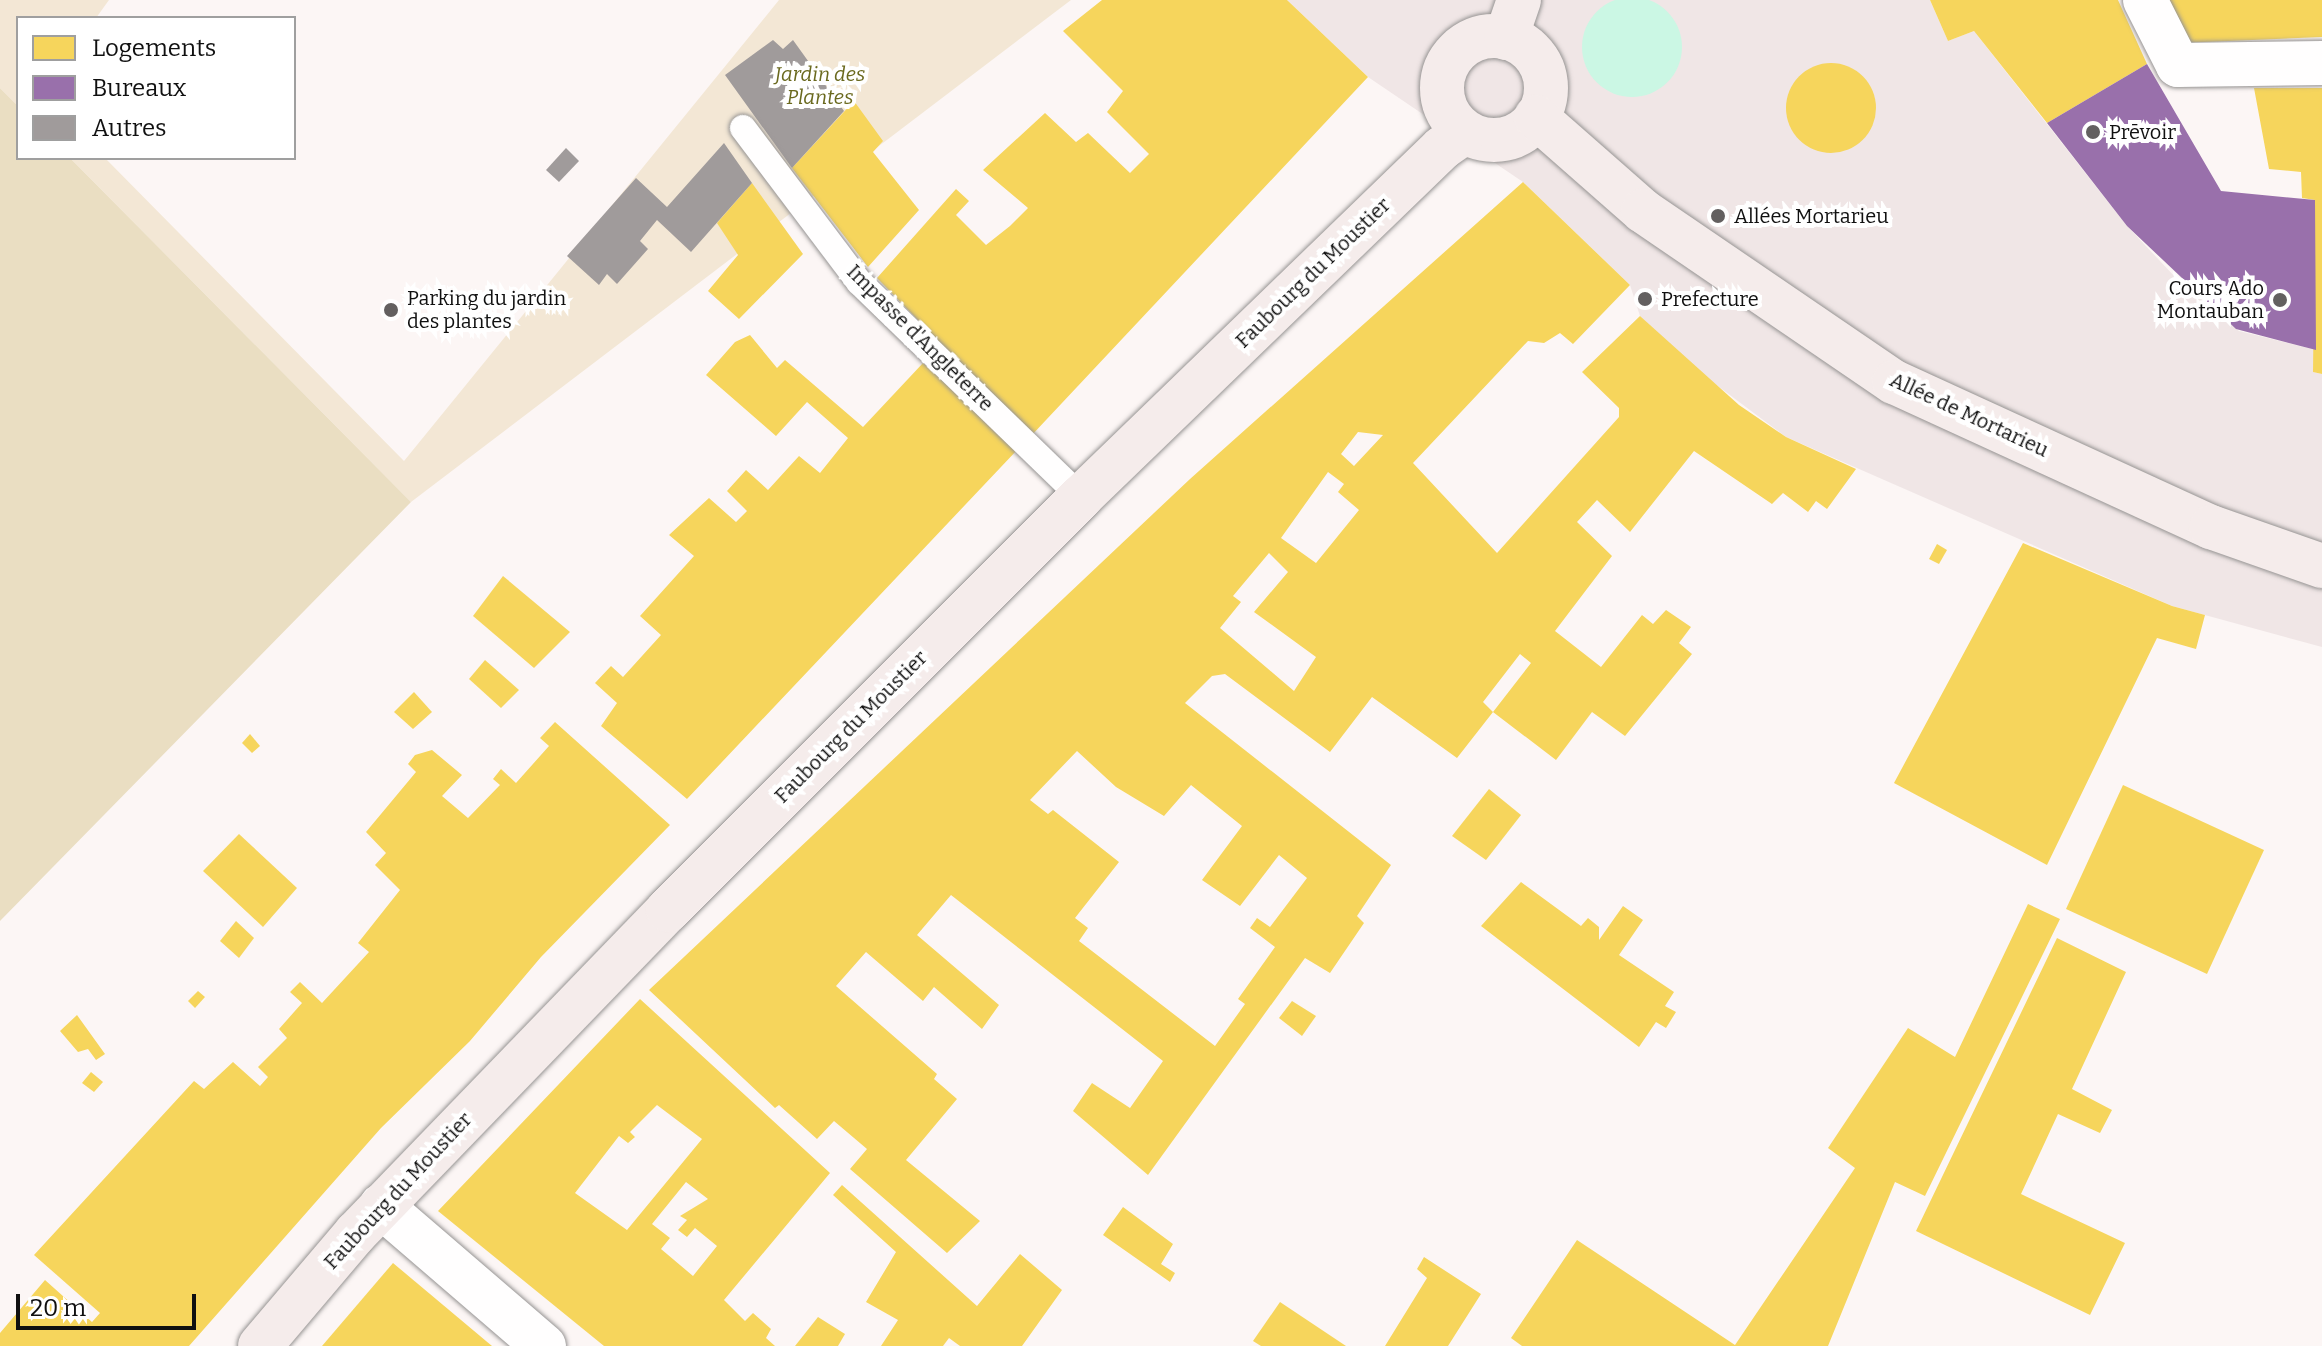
<!DOCTYPE html>
<html>
<head>
<meta charset="utf-8">
<style>
	body { margin:0 }
	#map { position:relative; width:2322px; height:1346px; overflow:hidden; background:#fcf6f5; font-family:Bitter,serif }
	div>[style] { position:absolute }
	.green>* { inset:0; background:#f3e7d5 }
	.forest>* { inset:0; background:#eadec2 }
	.plaza>* { inset:0; background:#f0e6e6 }
	.water>* { inset:0; background:#cbf7e4 }
	.round { border-radius:50% }
	.homes>* { inset:0; background:#f6d55c }
	.offices>* { inset:0; background:#9970ab }
	.building>* { inset:0; background:#a09b9b }
	.roads { filter:drop-shadow(0 0 2px #969493) drop-shadow(0 0 2px #969493) }
	.lane>* { height:26px; margin:-13px; padding:0 13px; transform-origin:13px; border-radius:13px; background:#fffefe }
	.street>* { height:44px; margin:-22px; padding:0 22px; transform-origin:22px; border-radius:22px; background:#fffefe }
	.secondary>* { height:44px; margin:-22px; padding:0 22px; transform-origin:22px; border-radius:22px; background:#f5eceb }
	.secondary>.ring { margin:-22px; padding:0; box-sizing:content-box; background:none; border:44px solid #f5eceb; border-radius:50% }
	.dots>* { width:22px; height:22px; translate:-50% -50%; box-sizing:border-box; border:4px solid #fff; border-radius:50% }
	span { translate:-50% -50%; white-space:nowrap; text-align:center; line-height:1.15; -webkit-text-stroke:8px #fff; paint-order:stroke }
	.park-label { font-size:20px; color:#6a691e; font-style:italic }
	.poi-label { font-size:20px; color:#101010 }
	.left { translate:0 -50%; text-align:left }
	.right { translate:-100% -50%; text-align:right }
	.street-label { font-size:20px; color:#101010 }
	.legend { position:absolute; left:16px; top:16px; width:280px; height:144px; box-sizing:border-box; background:#fff; border:2px solid #9f9f9f; margin:0; padding:10px 14px; list-style:none; font-size:24px; color:#101010 }
	.legend li { display:flex; align-items:center; gap:16px; height:40px }
	.legend b { width:40px; border:2px solid #9f9f9f }
	.scale { position:absolute; left:16px; top:1294px; width:180px; height:36px; box-sizing:border-box; border:4px solid #101010; border-top:0; padding-left:10px; font-size:24px; line-height:28px; white-space:nowrap; color:#101010; -webkit-text-stroke:6px #fff; paint-order:stroke }
</style>
</head>
<body>
<div id="map">
	<div class="green">
		<div style="clip-path:polygon(0 0,109px 0,96px 18px,18px 18px,18px 106px,0 88px)"></div>
		<div style="clip-path:polygon(779px 0,1071px 0,411px 502px,70px 158px,105px 158px,404px 461px)"></div>
	</div>
	<div class="forest">
		<div style="clip-path:polygon(0 88px,18px 106px,18px 158px,70px 158px,411px 502px,0 921px)"></div>
	</div>
	<div class="plaza">
		<div style="clip-path:polygon(1287px 0,1930px 0,1948px 41px,1974px 31px,2127px 226px,2176px 278px,2239px 331px,2316px 350px,2313px 372px,2322px 374px,2322px 647px,2172px 606px,1786px 437px,1695px 369px,1640px 316px,1630px 285px,1523px 182px,1368px 77px)"></div>
	</div>
	<div class="water">
		<div class="round" style="left:1582px;top:-3px;width:100px;height:100px"></div>
	</div>
	<div class="homes">
		<div style="clip-path:polygon(1102px 0,1287px 0,1368px 77px,1031px 436px,877px 278px,956px 189px,969px 201px,956px 215px,986px 245px,1010px 226px,1028px 208px,983px 170px,1045px 113px,1076px 142px,1088px 133px,1130px 173px,1149px 154px,1107px 112px,1123px 91px,1063px 31px)"></div>
		<div style="clip-path:polygon(1930px 0,2118px 0,2147px 64px,2047px 123px,1974px 31px,1948px 41px)"></div>
		<div style="clip-path:polygon(2160px 0,2322px 0,2322px 37px,2181px 43px)"></div>
		<div class="round" style="left:1786px;top:63px;width:90px;height:90px"></div>
		<div style="clip-path:polygon(2254px 88px,2322px 88px,2322px 374px,2313px 372px,2315px 200px,2302px 198px,2301px 172px,2269px 169px)"></div>
		<div style="clip-path:polygon(854px 101px,883px 141px,873px 152px,919px 210px,868px 267px,792px 168px)"></div>
		<div style="clip-path:polygon(evenodd,1523px 182px,1630px 285px,1573px 344px,1560px 333px,1544px 343px,1528px 341px,1413px 463px,1497px 553px,1619px 417px,1619px 408px,1582px 372px,1640px 316px,1739px 405px,1786px 437px,1856px 469px,1827px 509px,1816px 501px,1808px 512px,1783px 493px,1772px 504px,1694px 451px,1630px 532px,1597px 500px,1577px 522px,1612px 556px,1555px 631px,1601px 667px,1642px 615px,1653px 624px,1666px 610px,1691px 627px,1679px 643px,1692px 654px,1625px 736px,1592px 712px,1556px 760px,1493px 712px,1457px 758px,1372px 697px,1330px 752px,1225px 674px,1212px 676px,1185px 703px,1391px 865px,1357px 916px,1364px 923px,1330px 973px,1305px 958px,1148px 1175px,1073px 1111px,1092px 1083px,1130px 1108px,1163px 1061px,951px 895px,917px 935px,999px 1005px,982px 1029px,934px 987px,923px 1001px,866px 952px,836px 986px,937px 1074px,934px 1079px,957px 1099px,906px 1160px,980px 1221px,947px 1253px,850px 1169px,867px 1149px,834px 1121px,817px 1139px,779px 1105px,775px 1108px,649px 990px,1190px 479px,1523px 182px,1358px 432px,1383px 435px,1354px 466px,1341px 454px,1358px 432px,1523px 182px,1328px 472px,1344px 484px,1338px 492px,1359px 510px,1316px 563px,1281px 538px,1328px 472px,1523px 182px,1269px 553px,1288px 572px,1254px 612px,1316px 657px,1294px 691px,1220px 628px,1241px 602px,1233px 596px,1269px 553px,1523px 182px,1520px 654px,1531px 663px,1493px 712px,1483px 702px,1520px 654px,1523px 182px,1077px 751px,1116px 787px,1164px 816px,1191px 785px,1242px 826px,1202px 880px,1240px 906px,1279px 855px,1307px 878px,1270px 927px,1257px 918px,1250px 928px,1275px 947px,1238px 999px,1245px 1004px,1215px 1046px,1079px 941px,1088px 928px,1075px 918px,1119px 862px,1053px 810px,1048px 814px,1030px 800px,1077px 751px)"></div>
		<div style="clip-path:polygon(752px 183px,803px 254px,739px 319px,708px 291px,738px 255px,717px 223px)"></div>
		<div style="clip-path:polygon(750px 335px,777px 368px,785px 360px,863px 427px,923px 363px,1018px 449px,687px 799px,601px 726px,617px 703px,595px 683px,611px 666px,623px 677px,661px 635px,640px 616px,694px 556px,669px 535px,709px 498px,736px 522px,747px 511px,727px 491px,746px 470px,768px 490px,799px 456px,820px 473px,848px 438px,807px 402px,776px 436px,706px 375px,735px 342px)"></div>
		<div style="clip-path:polygon(2023px 543px,2172px 606px,2205px 615px,2196px 649px,2157px 638px,2047px 865px,1894px 783px)"></div>
		<div style="clip-path:polygon(1937px 544px,1947px 550px,1939px 564px,1929px 559px)"></div>
		<div style="clip-path:polygon(503px 576px,570px 632px,534px 668px,473px 616px)"></div>
		<div style="clip-path:polygon(485px 660px,519px 690px,501px 708px,469px 679px)"></div>
		<div style="clip-path:polygon(414px 692px,432px 712px,413px 729px,394px 712px)"></div>
		<div style="clip-path:polygon(555px 722px,670px 825px,541px 957px,470px 1041px,381px 1128px,189px 1346px,0 1346px,0 1333px,45px 1280px,92px 1322px,100px 1313px,34px 1255px,194px 1081px,204px 1089px,233px 1062px,260px 1086px,268px 1077px,258px 1067px,287px 1038px,279px 1029px,302px 1003px,290px 992px,300px 982px,322px 1003px,369px 952px,358px 943px,400px 890px,375px 865px,386px 853px,366px 832px,416px 772px,408px 764px,415px 755px,432px 750px,462px 775px,442px 796px,468px 818px,500px 785px,493px 779px,501px 769px,516px 783px,549px 746px,540px 738px)"></div>
		<div style="clip-path:polygon(250px 734px,260px 746px,252px 753px,242px 743px)"></div>
		<div style="clip-path:polygon(2123px 785px,2264px 850px,2207px 974px,2066px 909px)"></div>
		<div style="clip-path:polygon(1489px 789px,1521px 815px,1486px 860px,1452px 836px)"></div>
		<div style="clip-path:polygon(239px 834px,297px 888px,263px 927px,203px 871px)"></div>
		<div style="clip-path:polygon(1521px 882px,1581px 926px,1588px 918px,1599px 927px,1599px 940px,1623px 906px,1643px 920px,1619px 955px,1674px 992px,1665px 1006px,1676px 1012px,1666px 1028px,1656px 1022px,1639px 1047px,1481px 926px)"></div>
		<div style="clip-path:polygon(2028px 904px,2060px 919px,1925px 1196px,1895px 1182px,1828px 1346px,1522px 1346px,1511px 1338px,1577px 1240px,1735px 1345px,1855px 1168px,1828px 1148px,1908px 1028px,1955px 1057px)"></div>
		<div style="clip-path:polygon(236px 921px,254px 938px,239px 958px,220px 941px)"></div>
		<div style="clip-path:polygon(2057px 938px,2126px 972px,2072px 1089px,2112px 1110px,2100px 1133px,2058px 1114px,2021px 1194px,2125px 1243px,2090px 1315px,1916px 1231px)"></div>
		<div style="clip-path:polygon(198px 991px,205px 997px,195px 1008px,188px 1001px)"></div>
		<div style="clip-path:polygon(evenodd,640px 999px,830px 1173px,724px 1300px,745px 1321px,753px 1313px,771px 1329px,766px 1338px,775px 1346px,604px 1346px,438px 1211px,640px 999px,657px 1105px,702px 1139px,627px 1230px,575px 1193px,619px 1136px,628px 1143px,635px 1137px,630px 1132px,657px 1105px,640px 999px,686px 1182px,708px 1199px,680px 1216px,687px 1220px,678px 1230px,687px 1237px,695px 1228px,717px 1246px,693px 1276px,661px 1249px,670px 1238px,652px 1224px,686px 1182px)"></div>
		<div style="clip-path:polygon(1292px 1001px,1316px 1016px,1302px 1036px,1279px 1018px)"></div>
		<div style="clip-path:polygon(77px 1015px,105px 1054px,96px 1060px,88px 1049px,78px 1052px,60px 1031px)"></div>
		<div style="clip-path:polygon(91px 1072px,103px 1082px,94px 1092px,82px 1083px)"></div>
		<div style="clip-path:polygon(842px 1185px,977px 1306px,1020px 1254px,1062px 1290px,1022px 1346px,960px 1346px,949px 1338px,943px 1346px,881px 1346px,898px 1320px,866px 1302px,896px 1252px,833px 1195px)"></div>
		<div style="clip-path:polygon(1123px 1207px,1173px 1244px,1161px 1264px,1175px 1273px,1170px 1282px,1103px 1235px)"></div>
		<div style="clip-path:polygon(1424px 1257px,1481px 1294px,1448px 1346px,1385px 1346px,1427px 1278px,1417px 1269px)"></div>
		<div style="clip-path:polygon(393px 1263px,492px 1346px,322px 1346px)"></div>
		<div style="clip-path:polygon(1280px 1302px,1346px 1346px,1261px 1346px,1253px 1341px)"></div>
		<div style="clip-path:polygon(818px 1317px,845px 1334px,838px 1346px,795px 1346px)"></div>
	</div>
	<div class="offices">
		<div style="clip-path:polygon(2147px 64px,2221px 191px,2315px 200px,2316px 350px,2236px 329px,2127px 226px,2047px 123px)"></div>
	</div>
	<div class="building">
		<div style="clip-path:polygon(773px 40px,783px 49px,793px 40px,844px 111px,792px 168px,725px 75px)"></div>
		<div style="clip-path:polygon(724px 143px,752px 183px,691px 252px,657px 220px,640px 241px,648px 249px,617px 284px,607px 274px,599px 285px,567px 256px,636px 178px,667px 207px)"></div>
		<div style="clip-path:polygon(566px 148px,579px 161px,559px 182px,546px 170px)"></div>
	</div>
	<div class="roads">
		<div class="lane">
			<div style="left:743px;top:128px;width:193px;rotate:53deg"></div>
			<div style="left:859px;top:282px;width:309px;rotate:44.1deg"></div>
		</div>
		<div class="street">
			<div style="left:2145px;top:0;width:73px;rotate:63.1deg"></div>
			<div style="left:2178px;top:65px;width:144px;rotate:-0.8deg"></div>
			<div style="left:381px;top:1206px;width:215px;rotate:40.7deg"></div>
		</div>
		<div class="secondary">
			<div class="ring" style="left:1442px;top:36px;width:60px;height:60px"></div>
			<div style="left:1506px;top:38px;width:40px;rotate:-71.1deg"></div>
			<div style="left:1536px;top:117px;width:142px;rotate:41.3deg"></div>
			<div style="left:1643px;top:211px;width:304px;rotate:34.3deg"></div>
			<div style="left:1894px;top:382px;width:349px;rotate:24.6deg"></div>
			<div style="left:2211px;top:527px;width:118px;rotate:19.4deg"></div>
			<div style="left:260px;top:1346px;width:148px;rotate:-49.7deg"></div>
			<div style="left:356px;top:1233px;width:449px;rotate:-46deg"></div>
			<div style="left:668px;top:910px;width:584px;rotate:-45deg"></div>
			<div style="left:1081px;top:497px;width:502px;rotate:-44.03deg"></div>
			<div style="left:1442px;top:148px;width:28px;rotate:-35deg"></div>
		</div>
	</div>
	<div class="dots">
		<div style="left:2093px;top:132px;background:#636060"></div>
		<div style="left:1718px;top:216px;background:#636060"></div>
		<div style="left:1645px;top:299px;background:#636060"></div>
		<div style="left:2280px;top:300px;background:#636060"></div>
		<div style="left:391px;top:310px;background:#636060"></div>
	</div>
	<div class="park-label">
		<span style="left:820px;top:86px">Jardin des<br>Plantes</span>
	</div>
	<div class="poi-label">
		<span class="left" style="left:2109px;top:132px">Prēvoir</span>
		<span class="left" style="left:1734px;top:216px">Allées Mortarieu</span>
		<span class="right" style="left:2264px;top:300px">Cours Ado<br>Montauban</span>
		<span class="left" style="left:407px;top:310px">Parking du jardin<br>des plantes</span>
		<span class="left" style="left:1661px;top:299px">Prefecture</span>
	</div>
	<div class="street-label">
		<span style="left:1313px;top:273px;rotate:-44deg">Faubourg du Moustier</span>
		<span style="left:920px;top:338px;rotate:45deg">Impasse d'Angleterre</span>
		<span style="left:1969px;top:415px;rotate:25deg">Allée de Mortarieu</span>
		<span style="left:851px;top:727px;rotate:-45deg">Faubourg du Moustier</span>
		<span style="left:398px;top:1191px;rotate:-47deg">Faubourg du Moustier</span>
	</div>
	<ul class="legend">
	<li><b style="height:22px;background:#f6d55c"></b>Logements</li>
	<li><b style="height:22px;background:#9970ab"></b>Bureaux</li>
	<li><b style="height:22px;background:#a09b9b"></b>Autres</li>
	</ul>
	<div class="scale">20 m</div>
</div>
</body>
</html>
